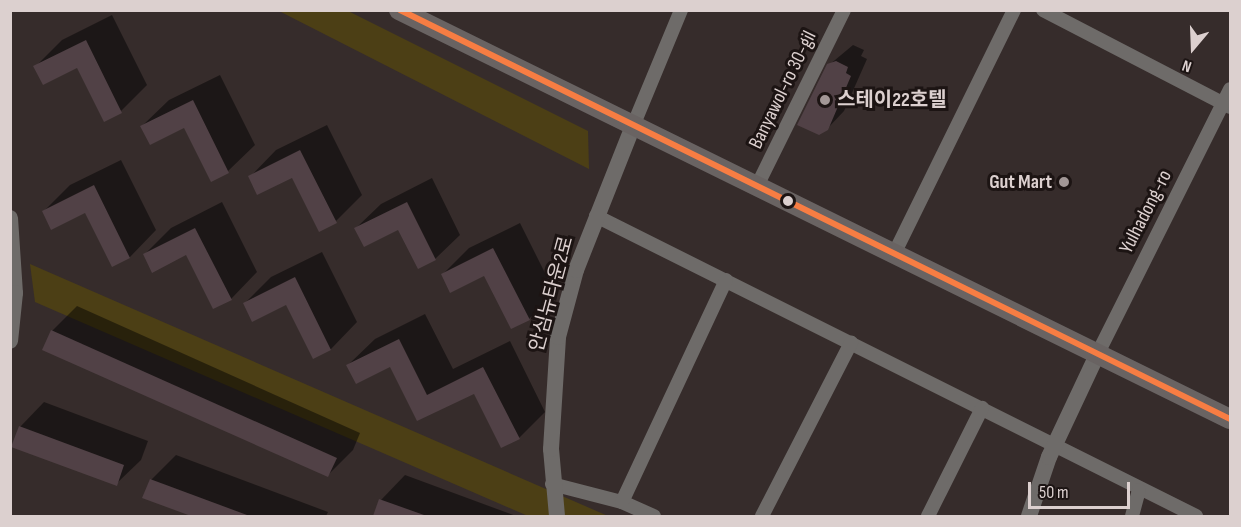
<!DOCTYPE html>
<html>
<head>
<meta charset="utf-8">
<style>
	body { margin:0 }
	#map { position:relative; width:1241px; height:527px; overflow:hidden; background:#362c2b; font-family:"Sofia Sans Condensed","Noto Sans KR",sans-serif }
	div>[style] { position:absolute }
	.green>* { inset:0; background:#4c3f15 }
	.shadow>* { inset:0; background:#0007 }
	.building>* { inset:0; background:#514146 }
	.minor>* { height:14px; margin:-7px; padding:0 7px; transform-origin:7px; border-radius:7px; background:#6e6b69 }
	.tertiary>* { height:16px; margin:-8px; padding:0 8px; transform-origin:8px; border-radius:8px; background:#6e6b69 }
	.secondary>* { height:20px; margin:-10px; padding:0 10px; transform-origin:10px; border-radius:10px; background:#696362 }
	.bus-1>* { height:6px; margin:-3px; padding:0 3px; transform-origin:3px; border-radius:3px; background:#f77d43 }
	.dots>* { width:16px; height:16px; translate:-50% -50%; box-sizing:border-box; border:3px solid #1c1413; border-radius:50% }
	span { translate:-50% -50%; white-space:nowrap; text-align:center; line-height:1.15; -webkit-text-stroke:6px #1c1413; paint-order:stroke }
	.street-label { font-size:20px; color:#dcd0cf }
	.poi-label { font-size:20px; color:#dcd0cf; font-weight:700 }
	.left { translate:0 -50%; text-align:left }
	.right { translate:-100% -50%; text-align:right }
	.frame { position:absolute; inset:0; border:12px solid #dcd0cf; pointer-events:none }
	.north { position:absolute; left:1163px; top:18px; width:60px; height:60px; -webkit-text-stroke:4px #1c1413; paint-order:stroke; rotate:199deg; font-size:16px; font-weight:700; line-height:24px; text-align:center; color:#dcd0cf }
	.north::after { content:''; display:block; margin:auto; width:21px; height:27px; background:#dcd0cf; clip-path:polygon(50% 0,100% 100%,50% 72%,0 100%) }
	.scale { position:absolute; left:1028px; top:482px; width:102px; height:27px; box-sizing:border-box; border:3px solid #dcd0cf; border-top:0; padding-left:8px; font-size:18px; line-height:21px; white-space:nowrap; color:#dcd0cf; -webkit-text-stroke:4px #1c1413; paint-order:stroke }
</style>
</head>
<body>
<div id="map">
	<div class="green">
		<div style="clip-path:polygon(279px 11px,348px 11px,588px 131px,589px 169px)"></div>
		<div style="clip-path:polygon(30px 264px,608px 516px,528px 516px,35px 302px)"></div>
	</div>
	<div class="shadow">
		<div style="clip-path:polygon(112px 15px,147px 85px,121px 111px,78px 66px,35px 67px,62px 40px)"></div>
		<div style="clip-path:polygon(853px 45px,864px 50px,861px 56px,867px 59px,844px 111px,827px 129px,829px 65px)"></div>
		<div style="clip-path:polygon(220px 75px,255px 145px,228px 171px,212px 180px,185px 126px,142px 126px,169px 100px)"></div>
		<div style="clip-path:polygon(327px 125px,362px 195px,336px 221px,292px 176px,250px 177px,276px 150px)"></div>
		<div style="clip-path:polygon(121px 160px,156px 230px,130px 257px,113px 265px,86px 211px,44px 211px,70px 185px)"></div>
		<div style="clip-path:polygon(432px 178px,460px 235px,435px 259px,399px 228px,356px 228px,381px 204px)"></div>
		<div style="clip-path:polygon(222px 202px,257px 272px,231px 299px,187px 253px,145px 254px,171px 228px)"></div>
		<div style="clip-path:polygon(520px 223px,555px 293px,529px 319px,485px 274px,443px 274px,469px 248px)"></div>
		<div style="clip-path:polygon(322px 252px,357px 322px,331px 349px,314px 357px,287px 303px,244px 304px,271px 277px)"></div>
		<div style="clip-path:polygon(77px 306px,360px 433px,353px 450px,328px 475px,52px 331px)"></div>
		<div style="clip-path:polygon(425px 314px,453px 369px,510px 341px,545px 412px,519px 438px,475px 393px,418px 419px,391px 365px,348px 365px,375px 339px)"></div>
		<div style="clip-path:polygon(44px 402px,148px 441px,141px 460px,116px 484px,20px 427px)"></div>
		<div style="clip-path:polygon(176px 455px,328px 512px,326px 516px,196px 516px,144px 497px,151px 480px)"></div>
		<div style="clip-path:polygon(405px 475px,516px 516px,375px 516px,381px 500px)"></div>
	</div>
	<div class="building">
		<div style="clip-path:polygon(86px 40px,122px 113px,104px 122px,77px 68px,43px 85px,33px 66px)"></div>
		<div style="clip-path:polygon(836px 61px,848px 67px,846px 73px,851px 76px,828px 130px,819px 135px,797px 125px,827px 64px)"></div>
		<div style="clip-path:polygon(193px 100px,229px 173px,211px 182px,184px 128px,150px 145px,140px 126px)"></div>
		<div style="clip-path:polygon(300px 150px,337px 223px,319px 232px,292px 178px,257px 195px,248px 176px)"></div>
		<div style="clip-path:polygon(94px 185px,130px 258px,112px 267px,85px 213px,51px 230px,42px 211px)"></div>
		<div style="clip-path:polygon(407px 202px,436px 260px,418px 269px,398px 230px,364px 247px,354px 228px)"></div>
		<div style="clip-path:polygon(195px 228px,232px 300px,213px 309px,186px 255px,152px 273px,143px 254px)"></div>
		<div style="clip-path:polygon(493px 248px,530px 320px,511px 329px,484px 276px,450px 293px,441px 274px)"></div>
		<div style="clip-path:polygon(295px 277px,331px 350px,313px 359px,286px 305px,252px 322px,243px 303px)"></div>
		<div style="clip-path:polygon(51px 330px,337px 458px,328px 477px,42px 350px)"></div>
		<div style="clip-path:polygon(399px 339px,427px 395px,483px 367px,520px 439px,501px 448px,474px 394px,417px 421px,390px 367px,356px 384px,346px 365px)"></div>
		<div style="clip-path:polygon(19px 426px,124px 465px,117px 486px,11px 447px)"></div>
		<div style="clip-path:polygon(150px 479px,247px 515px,247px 516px,191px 516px,142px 498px)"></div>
		<div style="clip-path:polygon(379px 499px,424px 515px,423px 516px,373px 516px)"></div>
	</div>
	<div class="minor">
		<div style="left:1043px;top:10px;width:211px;rotate:27.4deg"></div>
		<div style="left:633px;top:126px;width:126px;rotate:-67.5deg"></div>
		<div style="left:757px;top:186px;width:196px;rotate:-63.7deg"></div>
		<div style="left:596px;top:216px;width:671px;rotate:26.57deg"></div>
		<div style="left:894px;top:254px;width:272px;rotate:-63.8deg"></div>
		<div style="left:1098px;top:353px;width:295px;rotate:-63.4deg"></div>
		<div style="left:552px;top:484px;width:72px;rotate:14.4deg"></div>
		<div style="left:622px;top:502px;width:35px;rotate:24deg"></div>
		<div style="left:622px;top:502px;width:245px;rotate:-64.9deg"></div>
		<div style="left:762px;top:516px;width:195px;rotate:-62.8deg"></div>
		<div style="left:928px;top:516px;width:121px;rotate:-63.4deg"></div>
		<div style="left:1132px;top:516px;width:27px;rotate:-75deg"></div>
	</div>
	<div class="tertiary">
		<div style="left:10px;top:218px;width:75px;rotate:86.2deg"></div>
		<div style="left:15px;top:293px;width:48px;rotate:95.9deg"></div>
		<div style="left:557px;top:516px;width:67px;rotate:-95.1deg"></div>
		<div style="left:551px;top:449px;width:112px;rotate:-86.4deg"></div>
		<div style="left:558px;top:337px;width:69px;rotate:-75deg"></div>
		<div style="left:576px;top:270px;width:155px;rotate:-68.4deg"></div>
		<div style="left:1029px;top:516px;width:62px;rotate:-71.3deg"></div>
		<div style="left:1049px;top:457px;width:115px;rotate:-64.8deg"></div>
	</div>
	<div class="secondary">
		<div style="left:399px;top:10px;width:926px;rotate:26.21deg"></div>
	</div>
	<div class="bus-1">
		<div style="left:400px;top:10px;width:925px;rotate:26.23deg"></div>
	</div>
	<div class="dots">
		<div style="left:825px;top:100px;background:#a29796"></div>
		<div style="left:1064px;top:182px;background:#a29796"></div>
		<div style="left:788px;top:201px;background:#dcd0cf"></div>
	</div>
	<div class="street-label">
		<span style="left:783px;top:90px;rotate:-64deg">Banyawol-ro 30-gil</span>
		<span style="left:1146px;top:212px;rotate:-63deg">Yulhadong-ro</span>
		<span style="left:552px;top:294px;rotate:-75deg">안심뉴타운2로</span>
	</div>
	<div class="poi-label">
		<span class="left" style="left:837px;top:100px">스테이22호텔</span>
		<span class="right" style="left:1052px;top:182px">Gut Mart</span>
	</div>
	<div class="frame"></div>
	<div class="north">N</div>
	<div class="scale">50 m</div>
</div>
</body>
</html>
